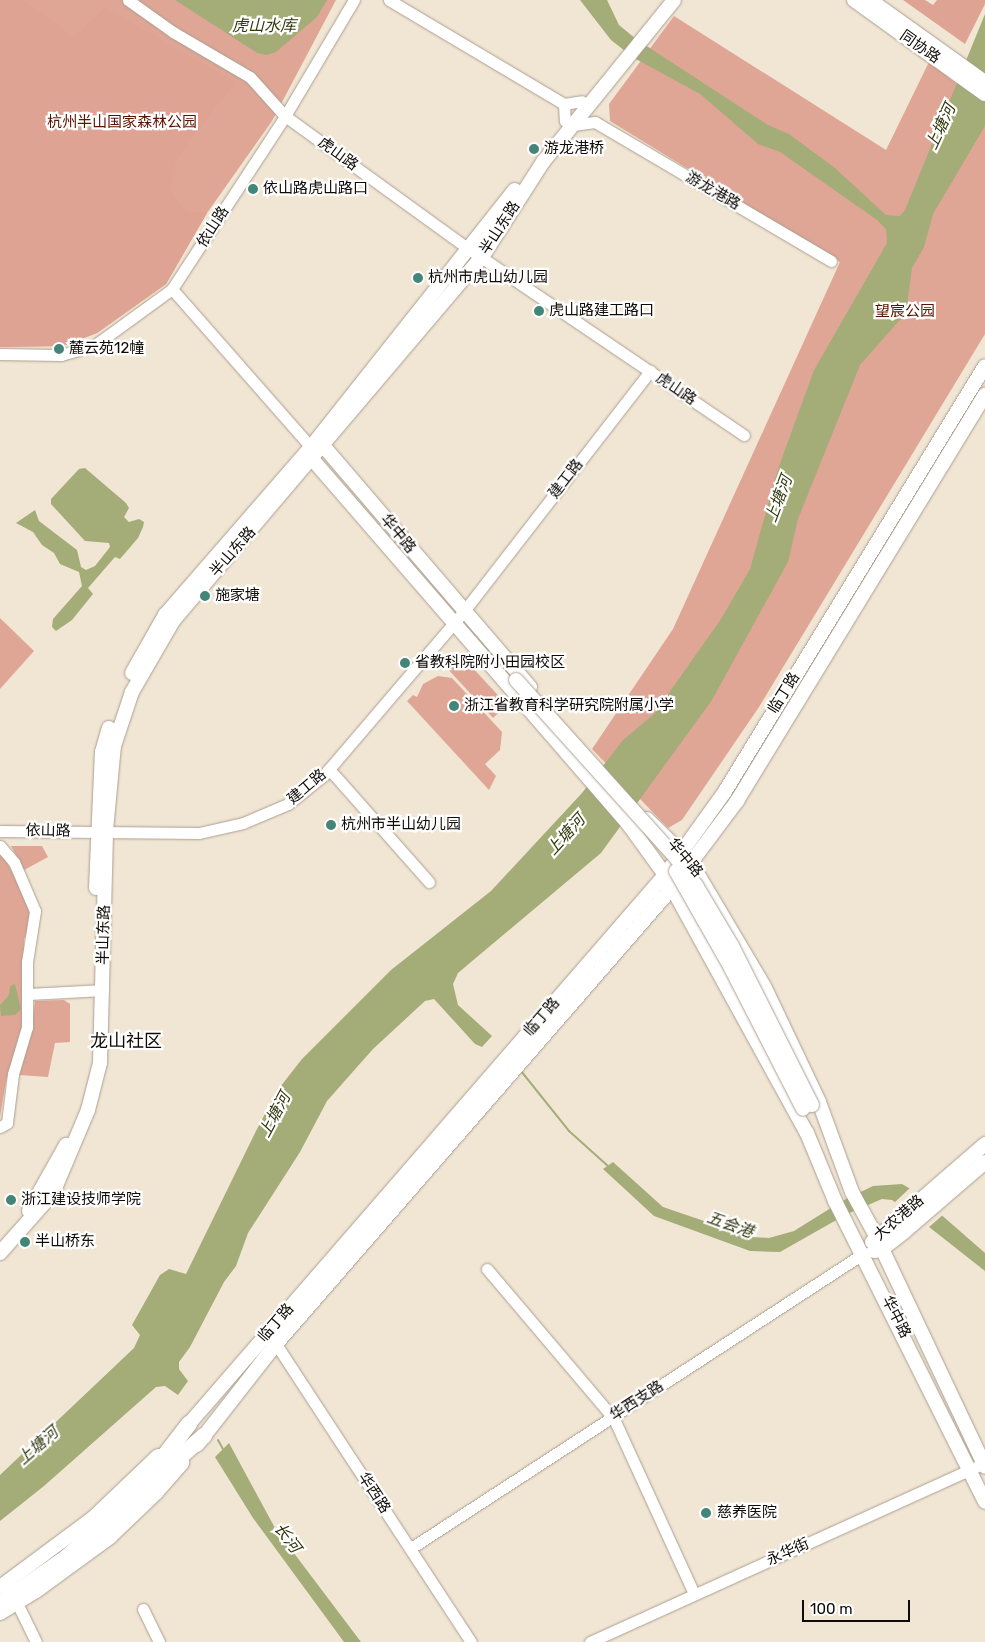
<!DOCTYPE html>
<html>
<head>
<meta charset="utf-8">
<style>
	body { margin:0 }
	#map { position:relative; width:985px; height:1642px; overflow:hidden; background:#f1e5d4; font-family:Rubik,"Noto Sans SC",sans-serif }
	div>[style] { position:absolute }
	.green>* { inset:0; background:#dfa696 }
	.forest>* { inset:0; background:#dea393 }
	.water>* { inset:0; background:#a4ad78 }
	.pier>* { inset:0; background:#f1e5d4 }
	.stream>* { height:2px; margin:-1px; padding:0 1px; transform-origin:1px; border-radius:1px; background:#a4ad78 }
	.roads { filter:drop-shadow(0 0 1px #ab9f90) drop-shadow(0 0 1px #ab9f90) }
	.minor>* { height:11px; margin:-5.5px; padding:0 5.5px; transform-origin:5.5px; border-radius:5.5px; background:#fff }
	.major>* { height:14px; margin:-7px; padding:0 7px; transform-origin:7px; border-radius:7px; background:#fff }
	.highway>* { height:16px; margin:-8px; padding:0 8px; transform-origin:8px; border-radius:8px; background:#fff }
	.bridges { filter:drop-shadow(0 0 1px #ab9f90) drop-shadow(0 0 1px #ab9f90) }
	.major-bridge>* { height:14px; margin:-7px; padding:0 7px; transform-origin:7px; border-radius:7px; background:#fff }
	.dots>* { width:14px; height:14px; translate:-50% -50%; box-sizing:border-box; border:2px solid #fff; border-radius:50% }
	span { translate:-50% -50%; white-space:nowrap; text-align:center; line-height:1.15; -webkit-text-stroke:4.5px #fff; paint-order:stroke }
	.street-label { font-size:15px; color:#0f0b06 }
	.park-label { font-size:15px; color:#581401 }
	.poi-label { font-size:15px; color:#0f0b06 }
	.left { translate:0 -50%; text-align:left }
	.water-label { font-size:16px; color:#33390f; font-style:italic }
	.quarter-label { font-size:18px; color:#0f0b06 }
	.scale { position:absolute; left:802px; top:1600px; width:108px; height:22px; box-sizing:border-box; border:2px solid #0f0b06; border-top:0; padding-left:6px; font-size:15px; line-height:18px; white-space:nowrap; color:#0f0b06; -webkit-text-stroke:4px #fff; paint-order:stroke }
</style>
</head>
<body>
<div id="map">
	<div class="green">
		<div style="clip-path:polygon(0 0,336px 0,272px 121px,207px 213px,166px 284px,97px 333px,63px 346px,0 347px)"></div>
		<div style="clip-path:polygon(674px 16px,886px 150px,929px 62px,985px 106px,985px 334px,759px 707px,682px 820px,668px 828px,592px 749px,673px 629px,840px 262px,610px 121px,609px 104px)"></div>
		<div style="clip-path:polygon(0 618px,34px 651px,0 689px)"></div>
		<div style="clip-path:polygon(459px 653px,507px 705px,493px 718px,445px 666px)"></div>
		<div style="clip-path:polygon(438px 676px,452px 678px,502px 732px,500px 750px,485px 764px,496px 776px,489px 790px,407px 701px,413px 695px,417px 697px,423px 684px)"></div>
		<div style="clip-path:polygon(11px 846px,42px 846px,48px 857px,24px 870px)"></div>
		<div style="clip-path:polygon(0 851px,27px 897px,32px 920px,24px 939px,22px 1030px,6px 1081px,0 1117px)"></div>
		<div style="clip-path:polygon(35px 1001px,64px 1000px,70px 1004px,70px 1042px,55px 1043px,48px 1077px,19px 1075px,31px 1031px)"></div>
	</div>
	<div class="forest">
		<div style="clip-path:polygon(0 0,23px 0,74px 37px,105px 7px,235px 82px,176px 160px,170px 190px,187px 212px,207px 213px,166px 284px,97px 333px,63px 346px,0 347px)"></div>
		<div style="clip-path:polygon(903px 0,925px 0,933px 5px,937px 0,985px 0,985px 4px,965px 44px)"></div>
	</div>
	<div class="water">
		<div style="clip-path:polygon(175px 0,327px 0,317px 17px,276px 52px,266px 55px,257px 53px)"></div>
		<div style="clip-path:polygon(580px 0,607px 0,619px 25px,636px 39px,768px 125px,789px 134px,835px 168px,886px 215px,900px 216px,905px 210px,985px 14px,985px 126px,933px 214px,924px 247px,912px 268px,906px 313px,860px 365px,798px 519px,788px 562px,712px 700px,601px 853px,458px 973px,453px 984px,458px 1005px,492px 1036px,482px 1047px,475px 1044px,434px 999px,425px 1001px,373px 1049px,327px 1101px,300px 1152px,248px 1233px,236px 1266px,224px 1282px,190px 1347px,179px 1362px,179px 1369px,188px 1381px,178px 1395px,165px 1386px,156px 1387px,44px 1486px,0 1521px,0 1475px,134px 1348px,140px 1335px,132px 1325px,160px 1275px,169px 1269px,186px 1274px,256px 1131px,277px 1091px,302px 1059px,391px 970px,491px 891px,582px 793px,623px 740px,654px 714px,721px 619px,750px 569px,778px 469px,814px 370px,887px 243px,886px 229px,877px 220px,780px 152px,758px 144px,700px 94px,634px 58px,611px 40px)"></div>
		<div style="clip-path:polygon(85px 468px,126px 503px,129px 508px,124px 517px,129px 522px,139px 519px,144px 522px,143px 527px,138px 538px,120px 559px,115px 557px,88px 588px,93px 594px,72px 620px,56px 631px,52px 627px,53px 619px,82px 586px,79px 572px,60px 564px,54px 553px,42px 545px,33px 532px,16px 523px,35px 510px,39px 521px,77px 550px,81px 567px,86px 570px,95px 566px,110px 547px,109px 543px,85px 541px,51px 504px,51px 499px,79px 469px)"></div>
		<div style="clip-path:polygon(15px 984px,21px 1009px,15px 1015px,1px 1016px,0 1005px,9px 995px,10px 986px)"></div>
		<div style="clip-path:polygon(613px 1162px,663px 1207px,751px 1237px,769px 1238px,794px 1231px,842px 1201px,873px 1186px,902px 1184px,914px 1191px,985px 1253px,985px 1271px,924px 1223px,892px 1200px,882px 1199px,847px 1214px,780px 1252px,750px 1251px,654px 1216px,603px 1169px)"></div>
		<div style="clip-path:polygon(229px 1443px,275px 1528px,361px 1642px,344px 1642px,253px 1518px,215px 1457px)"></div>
	</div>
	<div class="pier">
		<div style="clip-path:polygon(912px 1186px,945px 1213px,928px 1228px,893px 1204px)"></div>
	</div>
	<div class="stream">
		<div style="left:521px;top:1071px;width:77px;rotate:51.3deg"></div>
		<div style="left:569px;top:1131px;width:52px;rotate:41.9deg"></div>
		<div style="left:218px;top:1440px;width:13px;rotate:61deg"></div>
	</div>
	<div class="roads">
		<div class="minor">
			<div style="left:128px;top:0;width:55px;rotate:35.4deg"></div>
			<div style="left:173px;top:32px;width:89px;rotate:30.3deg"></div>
			<div style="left:250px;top:77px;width:52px;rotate:48.1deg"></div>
			<div style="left:285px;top:116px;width:227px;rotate:35.9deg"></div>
			<div style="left:469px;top:249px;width:332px;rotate:34.1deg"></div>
			<div style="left:389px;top:0;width:204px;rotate:30.7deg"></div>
			<div style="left:564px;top:104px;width:18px;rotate:-9deg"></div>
			<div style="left:564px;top:104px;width:17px;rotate:87deg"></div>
			<div style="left:573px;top:125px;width:22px;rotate:-8deg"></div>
			<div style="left:595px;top:122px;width:274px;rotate:30.5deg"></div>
			<div style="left:172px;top:289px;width:210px;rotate:48.7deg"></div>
			<div style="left:0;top:354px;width:61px;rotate:0.9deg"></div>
			<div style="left:61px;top:355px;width:35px;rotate:-16deg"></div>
			<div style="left:95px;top:345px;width:95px;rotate:-36deg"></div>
			<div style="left:172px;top:289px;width:207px;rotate:-56.8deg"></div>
			<div style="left:285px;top:116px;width:135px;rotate:-59.3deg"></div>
			<div style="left:329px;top:769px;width:151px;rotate:48.5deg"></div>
			<div style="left:0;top:831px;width:199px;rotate:0.6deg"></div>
			<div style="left:199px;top:833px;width:45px;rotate:-12.8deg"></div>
			<div style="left:243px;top:823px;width:49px;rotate:-22.9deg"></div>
			<div style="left:288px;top:804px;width:46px;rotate:-38.9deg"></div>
			<div style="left:324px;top:775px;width:216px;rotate:-49.5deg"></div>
			<div style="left:464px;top:611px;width:304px;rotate:-52.2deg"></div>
			<div style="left:0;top:846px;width:21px;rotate:49deg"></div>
			<div style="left:14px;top:862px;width:53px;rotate:66.8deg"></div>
			<div style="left:35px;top:911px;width:52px;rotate:98.9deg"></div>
			<div style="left:27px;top:962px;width:65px;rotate:90deg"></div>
			<div style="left:27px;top:1027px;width:49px;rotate:106.6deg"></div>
			<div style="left:13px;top:1074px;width:49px;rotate:97deg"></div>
			<div style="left:7px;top:1123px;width:8px;rotate:150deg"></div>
			<div style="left:29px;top:994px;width:74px;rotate:-3.1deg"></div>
			<div style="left:487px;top:1269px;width:197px;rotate:49.7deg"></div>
			<div style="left:614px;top:1419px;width:192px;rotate:65.4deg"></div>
			<div style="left:276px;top:1344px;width:356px;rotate:56.8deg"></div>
			<div style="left:411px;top:1548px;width:541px;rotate:-33.07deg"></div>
			<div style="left:17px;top:1603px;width:43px;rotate:64deg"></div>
			<div style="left:143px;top:1609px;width:37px;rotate:64deg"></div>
			<div style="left:590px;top:1642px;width:424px;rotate:-24.4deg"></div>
		</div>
		<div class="major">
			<div style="left:854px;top:0;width:161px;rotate:35.7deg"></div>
			<div style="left:870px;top:0;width:141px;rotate:35.5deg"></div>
			<div style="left:132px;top:673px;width:67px;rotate:-60.4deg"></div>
			<div style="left:165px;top:615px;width:223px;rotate:-49deg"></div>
			<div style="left:311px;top:447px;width:328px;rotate:-51.6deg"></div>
			<div style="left:530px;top:687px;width:316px;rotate:-130.6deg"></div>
			<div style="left:324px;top:447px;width:13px;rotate:180deg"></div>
			<div style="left:311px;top:447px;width:13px;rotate:81deg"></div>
			<div style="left:313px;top:460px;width:483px;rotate:49.1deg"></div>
			<div style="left:629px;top:825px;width:62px;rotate:54.2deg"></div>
			<div style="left:665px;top:875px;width:294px;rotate:61.2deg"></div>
			<div style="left:807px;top:1133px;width:74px;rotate:67.6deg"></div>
			<div style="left:835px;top:1201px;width:336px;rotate:63.5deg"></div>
			<div style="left:647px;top:819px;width:60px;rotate:44.3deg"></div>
			<div style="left:690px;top:861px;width:145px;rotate:59.4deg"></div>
			<div style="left:764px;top:986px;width:128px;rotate:64.6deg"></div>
			<div style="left:819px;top:1102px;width:96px;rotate:69.9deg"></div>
			<div style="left:852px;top:1192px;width:50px;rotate:61.4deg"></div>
			<div style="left:876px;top:1236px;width:255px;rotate:64.7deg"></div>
			<div style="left:96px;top:888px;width:136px;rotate:-87.5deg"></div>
			<div style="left:102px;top:752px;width:25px;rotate:-74deg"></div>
			<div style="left:29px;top:1211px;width:76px;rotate:-60.7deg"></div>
			<div style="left:872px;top:1242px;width:150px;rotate:-40.9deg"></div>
			<div style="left:874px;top:1251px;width:7px;rotate:-8deg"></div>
			<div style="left:881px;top:1250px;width:29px;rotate:-38deg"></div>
			<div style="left:904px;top:1232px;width:107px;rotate:-40.8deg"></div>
			<div style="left:0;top:1253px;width:80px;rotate:-48.5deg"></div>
			<div style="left:53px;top:1193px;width:90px;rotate:-67.1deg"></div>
			<div style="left:88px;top:1110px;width:49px;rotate:-75.7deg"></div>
			<div style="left:100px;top:1063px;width:233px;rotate:-88.5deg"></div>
			<div style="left:106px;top:830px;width:84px;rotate:-84.6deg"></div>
			<div style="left:114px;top:746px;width:57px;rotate:-71.6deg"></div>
			<div style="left:132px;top:692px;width:82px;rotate:-60deg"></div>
			<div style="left:173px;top:621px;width:477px;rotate:-49.7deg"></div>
			<div style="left:482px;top:257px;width:113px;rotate:-57.3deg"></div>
			<div style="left:543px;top:162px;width:208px;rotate:-51deg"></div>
			<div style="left:182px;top:1432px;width:737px;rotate:-49.07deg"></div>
			<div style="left:665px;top:875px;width:101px;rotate:-54.3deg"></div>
			<div style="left:724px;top:793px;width:500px;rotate:-58.57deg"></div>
			<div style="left:197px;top:1445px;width:128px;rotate:-52deg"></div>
			<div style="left:276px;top:1344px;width:604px;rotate:-49.03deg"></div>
			<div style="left:672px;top:888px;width:109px;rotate:-53.2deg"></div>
			<div style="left:737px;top:801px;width:476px;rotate:-58.6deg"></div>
			<div style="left:0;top:1587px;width:116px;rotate:-36.6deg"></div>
			<div style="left:93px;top:1518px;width:90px;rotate:-43.6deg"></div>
			<div style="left:0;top:1613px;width:42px;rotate:-31.4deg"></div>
			<div style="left:36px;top:1591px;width:92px;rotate:-36.1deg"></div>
			<div style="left:110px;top:1537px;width:64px;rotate:-43.7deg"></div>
			<div style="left:156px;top:1493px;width:40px;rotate:-49deg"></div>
		</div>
		<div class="highway">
			<div style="left:152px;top:1472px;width:61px;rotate:-52.4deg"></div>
			<div style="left:0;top:1604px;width:82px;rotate:-35deg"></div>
			<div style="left:67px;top:1557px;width:183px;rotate:-41.5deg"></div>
		</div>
	</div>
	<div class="bridges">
		<div class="major-bridge">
			<div style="left:516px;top:680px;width:241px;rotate:48deg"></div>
			<div style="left:677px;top:859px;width:34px;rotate:54deg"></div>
			<div style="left:697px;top:887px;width:69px;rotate:59.3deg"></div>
			<div style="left:732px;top:946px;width:178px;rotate:63.3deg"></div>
			<div style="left:676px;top:871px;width:112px;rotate:60.4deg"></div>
			<div style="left:731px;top:968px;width:158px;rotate:62.9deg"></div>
		</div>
	</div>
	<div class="dots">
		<div style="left:534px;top:149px;background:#438576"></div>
		<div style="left:253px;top:189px;background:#438576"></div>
		<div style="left:418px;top:278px;background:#438576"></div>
		<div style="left:539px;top:311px;background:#438576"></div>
		<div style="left:59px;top:349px;background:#438576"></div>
		<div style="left:205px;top:596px;background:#438576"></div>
		<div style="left:405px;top:663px;background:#438576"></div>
		<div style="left:454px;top:706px;background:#438576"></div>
		<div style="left:331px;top:825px;background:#438576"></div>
		<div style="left:11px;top:1200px;background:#438576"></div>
		<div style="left:25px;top:1242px;background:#438576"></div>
		<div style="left:706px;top:1513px;background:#438576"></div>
	</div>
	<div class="street-label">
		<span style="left:920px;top:47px;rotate:35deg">同协路</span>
		<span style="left:338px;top:154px;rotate:36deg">虎山路</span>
		<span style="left:713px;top:191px;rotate:30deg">游龙港路</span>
		<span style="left:213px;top:227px;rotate:-57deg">依山路</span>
		<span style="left:500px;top:228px;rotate:-57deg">半山东路</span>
		<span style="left:676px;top:389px;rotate:34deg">虎山路</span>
		<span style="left:566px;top:479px;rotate:-52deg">建工路</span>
		<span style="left:398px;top:534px;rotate:50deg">华中路</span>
		<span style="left:233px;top:552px;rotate:-49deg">半山东路</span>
		<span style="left:784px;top:693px;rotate:-58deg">临丁路</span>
		<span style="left:307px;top:787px;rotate:-40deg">建工路</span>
		<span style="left:48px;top:831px;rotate:1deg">依山路</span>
		<span style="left:685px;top:858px;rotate:50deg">华中路</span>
		<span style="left:104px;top:935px;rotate:-89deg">半山东路</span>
		<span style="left:542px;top:1017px;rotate:-49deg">临丁路</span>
		<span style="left:899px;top:1218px;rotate:-41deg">大农港路</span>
		<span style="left:896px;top:1317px;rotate:63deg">华中路</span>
		<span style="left:276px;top:1323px;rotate:-49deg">临丁路</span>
		<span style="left:637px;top:1401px;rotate:-33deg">华西支路</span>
		<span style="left:374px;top:1493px;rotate:57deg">华西路</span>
		<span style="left:788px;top:1552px;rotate:-24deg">永华街</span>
	</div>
	<div class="park-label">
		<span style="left:122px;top:123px">杭州半山国家森林公园</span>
		<span style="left:905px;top:312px">望宸公园</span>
	</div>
	<div class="poi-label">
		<span class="left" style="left:544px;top:149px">游龙港桥</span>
		<span class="left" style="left:263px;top:189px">依山路虎山路口</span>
		<span class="left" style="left:428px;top:278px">杭州市虎山幼儿园</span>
		<span class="left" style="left:549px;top:311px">虎山路建工路口</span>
		<span class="left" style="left:69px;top:349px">麓云苑12幢</span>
		<span class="left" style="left:215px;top:596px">施家塘</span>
		<span class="left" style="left:415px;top:663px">省教科院附小田园校区</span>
		<span class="left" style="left:464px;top:706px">浙江省教育科学研究院附属小学</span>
		<span class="left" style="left:341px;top:825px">杭州市半山幼儿园</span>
		<span class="left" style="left:21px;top:1200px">浙江建设技师学院</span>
		<span class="left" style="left:35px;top:1242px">半山桥东</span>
		<span class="left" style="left:717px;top:1513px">慈养医院</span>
	</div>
	<div class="water-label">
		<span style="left:264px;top:26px">虎山水库</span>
		<span style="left:941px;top:127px;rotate:-65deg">上塘河</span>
		<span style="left:779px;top:499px;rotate:-69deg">上塘河</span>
		<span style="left:566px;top:835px;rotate:-48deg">上塘河</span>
		<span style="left:275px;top:1115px;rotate:-62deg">上塘河</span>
		<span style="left:730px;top:1225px;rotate:20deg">五会港</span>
		<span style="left:38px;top:1446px;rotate:-41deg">上塘河</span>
		<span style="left:287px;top:1538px;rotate:53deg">长河</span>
	</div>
	<div class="quarter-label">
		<span style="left:126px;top:1041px">龙山社区</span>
	</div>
	<div class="scale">100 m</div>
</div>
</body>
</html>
